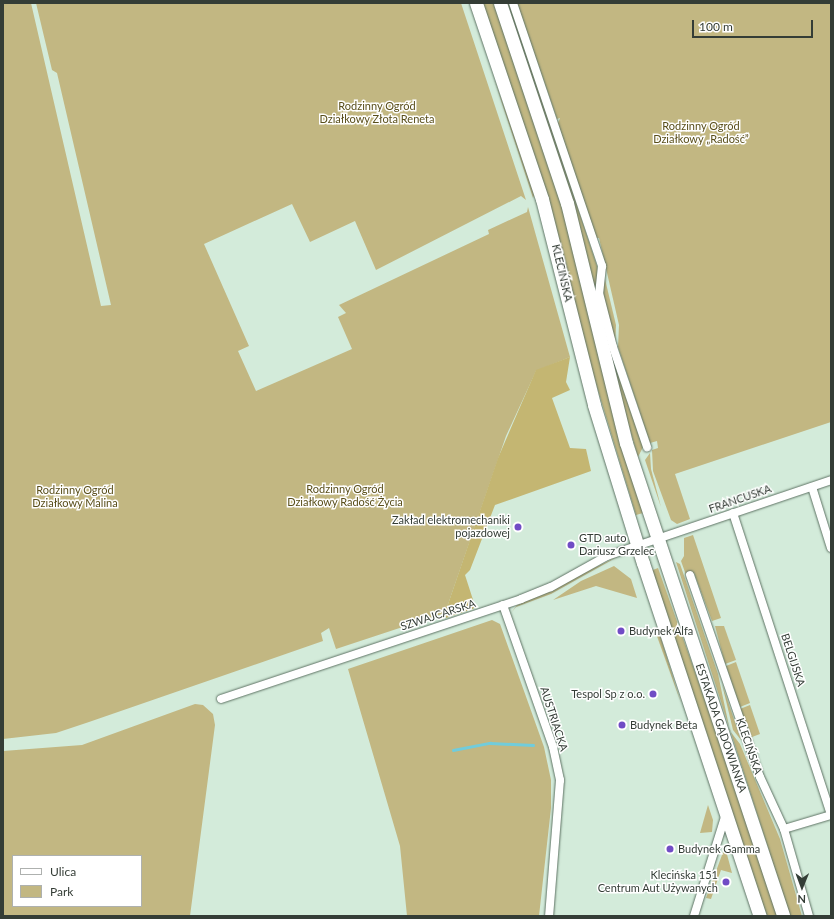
<!DOCTYPE html>
<html>
<head>
<meta charset="utf-8">
<style>
	body { margin:0 }
	#map { position:relative; width:834px; height:919px; overflow:hidden; background:#d3ebda; font-family:Lato,sans-serif }
	div>[style] { position:absolute }
	.green>* { inset:0; background:#c2b782 }
	.forest>* { inset:0; background:#c4b672 }
	.stream>* { height:2.5px; margin:-1.25px; padding:0 1.25px; transform-origin:1.25px; border-radius:1.25px; background:#71ccdb }
	.roads { filter:drop-shadow(0 0 1px #5e7364) drop-shadow(0 0 1px #5e7364) }
	.minor>* { height:8px; margin:-4px; padding:0 4px; transform-origin:4px; border-radius:4px; background:#fff }
	.primary>* { height:13px; margin:-6.5px; padding:0 6.5px; transform-origin:6.5px; border-radius:6.5px; background:#fff }
	.dots>* { width:11px; height:11px; translate:-50% -50%; box-sizing:border-box; border:2px solid #fff; border-radius:50% }
	span { translate:-50% -50%; white-space:nowrap; text-align:center; line-height:1.15; -webkit-text-stroke:3px #fff; paint-order:stroke }
	.park-label { font-size:11px; color:#594e1a }
	.street-label { font-size:11px; color:#343d36 }
	.poi-label { font-size:11px; color:#343d36 }
	.right { translate:-100% -50%; text-align:right }
	.left { translate:0 -50%; text-align:left }
	.frame { position:absolute; inset:0; border:4px solid #343d36; pointer-events:none }
	.legend { position:absolute; left:12px; top:855px; width:130px; height:52px; box-sizing:border-box; background:#fff; border:1px solid #aeb1af; margin:0; padding:5px 7px; list-style:none; font-size:12px; color:#343d36 }
	.legend li { display:flex; align-items:center; gap:8px; height:20px }
	.legend b { width:20px; border:1px solid #aeb1af }
	.north { position:absolute; left:782px; top:867px; width:40px; height:40px; -webkit-text-stroke:3px #fff; paint-order:stroke; rotate:181deg; font-size:11px; font-weight:700; line-height:16px; text-align:center; color:#343d36 }
	.north::after { content:''; display:block; margin:auto; width:14px; height:18px; background:#343d36; clip-path:polygon(50% 0,100% 100%,50% 72%,0 100%) }
	.scale { position:absolute; left:692px; top:20px; width:121px; height:18px; box-sizing:border-box; border:2px solid #343d36; border-top:0; padding-left:5px; font-size:12px; line-height:14px; white-space:nowrap; color:#343d36; -webkit-text-stroke:3px #fff; paint-order:stroke }
</style>
</head>
<body>
<div id="map">
	<div class="green">
		<div style="clip-path:polygon(3px 3px,31px 3px,101px 306px,111px 305px,57px 73px,52px 70px,36px 3px,461px 3px,526px 200px,521px 196px,376px 270px,355px 221px,310px 242px,292px 204px,204px 244px,249px 346px,238px 351px,256px 391px,352px 349px,338px 317px,346px 313px,339px 305px,489px 234px,488px 230px,527px 212px,528px 207px,570px 357px,536px 371px,506px 436px,445px 613px,336px 649px,329px 628px,321px 633px,323px 641px,89px 722px,56px 733px,3px 739px)"></div>
		<div style="clip-path:polygon(482px 3px,494px 3px,556px 184px,643px 513px,636px 515px,586px 351px,544px 188px)"></div>
		<div style="clip-path:polygon(505px 3px,510px 3px,598px 269px,597px 288px,643px 447px,638px 457px,612px 369px,576px 212px)"></div>
		<div style="clip-path:polygon(517px 3px,831px 3px,831px 422px,675px 474px,690px 519px,677px 524px,671px 520px,653px 471px,652px 450px,658px 448px,657px 441px,650px 443px,618px 347px,619px 325px,599px 238px,595px 238px,558px 123px,560px 118px,557px 119px)"></div>
		<div style="clip-path:polygon(494px 79px,535px 193px,533px 198px,519px 155px)"></div>
		<div style="clip-path:polygon(604px 275px,616px 325px,615px 347px,602px 297px)"></div>
		<div style="clip-path:polygon(650px 453px,651px 469px,661px 507px,645px 460px)"></div>
		<div style="clip-path:polygon(693px 535px,721px 618px,712px 621px,694px 573px,686px 575px,681px 561px,684px 556px,684px 538px)"></div>
		<div style="clip-path:polygon(619px 556px,551px 594px,516px 607px,511px 613px,517px 605px)"></div>
		<div style="clip-path:polygon(676px 562px,680px 564px,718px 674px,730px 731px,740px 744px,780px 839px,802px 916px,790px 916px)"></div>
		<div style="clip-path:polygon(614px 566px,631px 579px,637px 598px,596px 586px,553px 600px,581px 581px)"></div>
		<div style="clip-path:polygon(658px 568px,715px 728px,778px 916px,767px 916px,760px 899px,650px 571px)"></div>
		<div style="clip-path:polygon(492px 620px,500px 624px,544px 747px,551px 780px,551px 808px,539px 916px,407px 916px,400px 846px,348px 669px)"></div>
		<div style="clip-path:polygon(715px 626px,724px 626px,736px 660px,725px 664px)"></div>
		<div style="clip-path:polygon(655px 627px,660px 635px,681px 703px,654px 628px)"></div>
		<div style="clip-path:polygon(736px 662px,750px 703px,740px 707px,726px 666px)"></div>
		<div style="clip-path:polygon(722px 684px,741px 740px,733px 730px)"></div>
		<div style="clip-path:polygon(evenodd,195px 704px,203px 705px,213px 714px,215px 725px,190px 916px,3px 916px,3px 751px,82px 745px,195px 704px,13px 856px,141px 856px,141px 906px,13px 906px,13px 856px)"></div>
		<div style="clip-path:polygon(750px 705px,760px 734px,752px 737px,740px 709px)"></div>
		<div style="clip-path:polygon(708px 805px,713px 820px,712px 832px,700px 833px)"></div>
		<div style="clip-path:polygon(725px 847px,732px 873px,721px 870px,711px 899px,706px 898px)"></div>
	</div>
	<div class="forest">
		<div style="clip-path:polygon(570px 357px,566px 382px,570px 390px,552px 398px,570px 448px,586px 449px,591px 471px,495px 505px,470px 570px,465px 575px,475px 606px,473px 609px,446px 618px,445px 613px,498px 458px,536px 370px)"></div>
	</div>
	<div class="stream">
		<div style="left:453px;top:750px;width:38px;rotate:-11deg"></div>
		<div style="left:490px;top:743px;width:43px;rotate:2.7deg"></div>
	</div>
	<div class="roads">
		<div class="minor">
			<div style="left:513px;top:3px;width:278px;rotate:71.3deg"></div>
			<div style="left:602px;top:266px;width:27px;rotate:96deg"></div>
			<div style="left:599px;top:293px;width:56px;rotate:75.5deg"></div>
			<div style="left:613px;top:347px;width:106px;rotate:71.2deg"></div>
			<div style="left:812px;top:487px;width:64px;rotate:72.7deg"></div>
			<div style="left:733px;top:513px;width:317px;rotate:72deg"></div>
			<div style="left:690px;top:575px;width:214px;rotate:70.9deg"></div>
			<div style="left:760px;top:777px;width:57px;rotate:65.2deg"></div>
			<div style="left:784px;top:829px;width:91px;rotate:74deg"></div>
			<div style="left:503px;top:605px;width:151px;rotate:70.6deg"></div>
			<div style="left:553px;top:747px;width:34px;rotate:78deg"></div>
			<div style="left:560px;top:780px;width:136px;rotate:94.6deg"></div>
			<div style="left:221px;top:699px;width:316px;rotate:-18.4deg"></div>
			<div style="left:521px;top:599px;width:32px;rotate:-22deg"></div>
			<div style="left:551px;top:587px;width:64px;rotate:-29deg"></div>
			<div style="left:607px;top:556px;width:237px;rotate:-18.7deg"></div>
			<div style="left:784px;top:829px;width:49px;rotate:-16.6deg"></div>
			<div style="left:694px;top:916px;width:104px;rotate:-72.6deg"></div>
		</div>
		<div class="primary">
			<div style="left:476px;top:3px;width:207px;rotate:71.4deg"></div>
			<div style="left:542px;top:199px;width:212px;rotate:75.8deg"></div>
			<div style="left:594px;top:405px;width:165px;rotate:72.8deg"></div>
			<div style="left:643px;top:563px;width:372px;rotate:71.7deg"></div>
			<div style="left:500px;top:3px;width:211px;rotate:71.5deg"></div>
			<div style="left:567px;top:203px;width:247px;rotate:76.2deg"></div>
			<div style="left:626px;top:443px;width:498px;rotate:71.6deg"></div>
		</div>
	</div>
	<div class="dots">
		<div style="left:518px;top:527px;background:#714cc5"></div>
		<div style="left:571px;top:545px;background:#714cc5"></div>
		<div style="left:621px;top:631px;background:#714cc5"></div>
		<div style="left:653px;top:694px;background:#714cc5"></div>
		<div style="left:622px;top:725px;background:#714cc5"></div>
		<div style="left:670px;top:849px;background:#714cc5"></div>
		<div style="left:726px;top:882px;background:#714cc5"></div>
	</div>
	<div class="park-label">
		<span style="left:377px;top:113px">Rodzinny Ogród<br>Działkowy Złota Reneta</span>
		<span style="left:701px;top:133px">Rodzinny Ogród<br>Działkowy „Radość”</span>
		<span style="left:345px;top:496px">Rodzinny Ogród<br>Działkowy Radość Życia</span>
		<span style="left:75px;top:497px">Rodzinny Ogród<br>Działkowy Malina</span>
	</div>
	<div class="street-label">
		<span style="left:562px;top:273px;rotate:77deg">KLECIŃSKA</span>
		<span style="left:740px;top:499px;rotate:-19deg">FRANCUSKA</span>
		<span style="left:438px;top:615px;rotate:-18deg">SZWAJCARSKA</span>
		<span style="left:793px;top:660px;rotate:72deg">BELGIJSKA</span>
		<span style="left:554px;top:719px;rotate:72deg">AUSTRIACKA</span>
		<span style="left:721px;top:728px;rotate:71deg">ESTAKADA GĄDOWIANKA</span>
		<span style="left:749px;top:746px;rotate:71deg">KLECIŃSKA</span>
	</div>
	<div class="poi-label">
		<span class="right" style="left:510px;top:527px">Zakład elektromechaniki<br>pojazdowej</span>
		<span class="left" style="left:579px;top:545px">GTD auto<br>Dariusz Grzelec</span>
		<span class="left" style="left:629px;top:631px">Budynek Alfa</span>
		<span class="right" style="left:645px;top:694px">Tespol Sp z o.o.</span>
		<span class="left" style="left:630px;top:725px">Budynek Beta</span>
		<span class="left" style="left:678px;top:849px">Budynek Gamma</span>
		<span class="right" style="left:718px;top:882px">Klecińska 151<br>Centrum Aut Używanych</span>
	</div>
	<div class="frame"></div>
	<ul class="legend">
	<li><b style="height:5px;background:#fff"></b>Ulica</li>
	<li><b style="height:11px;background:#c2b782"></b>Park</li>
	</ul>
	<div class="north">N</div>
	<div class="scale">100 m</div>
</div>
</body>
</html>
